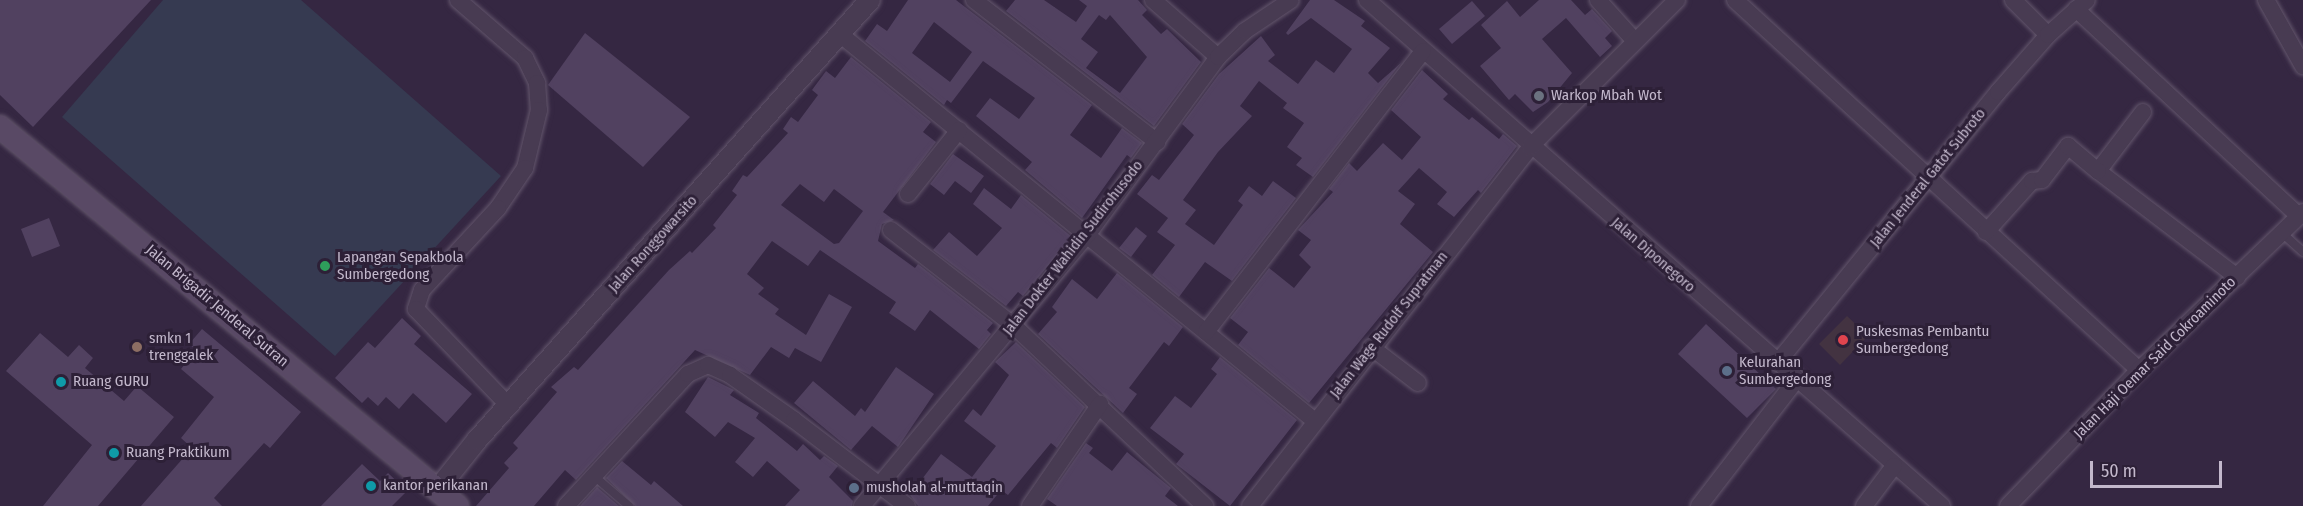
<!DOCTYPE html>
<html>
<head>
<meta charset="utf-8">
<style>
	body { margin:0 }
	#map { position:relative; width:2303px; height:506px; overflow:hidden; background:#352742; font-family:"Fira Sans Condensed",sans-serif }
	div>[style] { position:absolute }
	.medical>* { inset:0; background:#433341 }
	.green>* { inset:0; background:#363a51 }
	.building>* { inset:0; background:#514160 }
	.roads { filter:drop-shadow(0 0 2px #63566c) drop-shadow(0 0 2px #63566c) }
	.service>* { height:8px; margin:-4px; padding:0 4px; transform-origin:4px; border-radius:4px; background:#483b52 }
	.minor>* { height:16px; margin:-8px; padding:0 8px; transform-origin:8px; border-radius:8px; background:#483b52 }
	.tertiary>* { height:20px; margin:-10px; padding:0 10px; transform-origin:10px; border-radius:10px; background:#483b52 }
	.secondary>* { height:22px; margin:-11px; padding:0 11px; transform-origin:11px; border-radius:11px; background:#594965 }
	.dots>* { width:16px; height:16px; translate:-50% -50%; box-sizing:border-box; border:3px solid #2d2037; border-radius:50% }
	span { translate:-50% -50%; white-space:nowrap; text-align:center; line-height:1.15; -webkit-text-stroke:6px #2d2037; paint-order:stroke }
	.poi-label { font-size:15px; color:#c3b8cc }
	.left { translate:0 -50%; text-align:left }
	.street-label { font-size:15px; color:#c3b8cc }
	.scale { position:absolute; left:2090px; top:461px; width:132px; height:27px; box-sizing:border-box; border:3px solid #c3b8cc; border-top:0; padding-left:8px; font-size:18px; line-height:21px; white-space:nowrap; color:#c3b8cc; -webkit-text-stroke:4px #2d2037; paint-order:stroke }
</style>
</head>
<body>
<div id="map">
	<div class="medical">
		<div style="clip-path:polygon(1847px 316px,1868px 336px,1840px 365px,1819px 344px)"></div>
	</div>
	<div class="green">
		<div style="clip-path:polygon(163px 0,301px 0,501px 176px,335px 356px,62px 117px)"></div>
	</div>
	<div class="building">
		<div style="clip-path:polygon(0 0,151px 0,33px 127px,0 95px)"></div>
		<div style="clip-path:polygon(evenodd,908px 0,956px 0,1092px 105px,1070px 135px,1101px 158px,1122px 128px,1142px 143px,1131px 158px,1127px 155px,1082px 218px,1025px 170px,1032px 162px,976px 116px,990px 98px,1019px 119px,1035px 98px,983px 61px,951px 103px,947px 100px,944px 105px,865px 41px,877px 24px,887px 31px,908px 0,934px 22px,972px 52px,950px 82px,912px 53px,934px 22px)"></div>
		<div style="clip-path:polygon(evenodd,1015px 0,1044px 0,1076px 22px,1087px 6px,1079px 0,1138px 0,1147px 10px,1142px 15px,1161px 34px,1167px 29px,1201px 62px,1154px 126px,1006px 11px,1015px 0,1099px 15px,1106px 20px,1110px 15px,1147px 57px,1120px 93px,1086px 68px,1098px 52px,1081px 39px,1099px 15px)"></div>
		<div style="clip-path:polygon(1310px 0,1334px 0,1365px 21px,1361px 26px,1390px 48px,1368px 73px,1378px 83px,1401px 63px,1313px 177px,1296px 165px,1302px 158px,1287px 147px,1304px 123px,1283px 108px,1287px 103px,1259px 81px,1240px 106px,1252px 116px,1218px 152px,1183px 200px,1196px 210px,1185px 224px,1214px 245px,1243px 205px,1238px 201px,1249px 186px,1262px 196px,1273px 181px,1296px 198px,1232px 281px,1205px 262px,1179px 297px,1152px 275px,1175px 245px,1157px 232px,1168px 218px,1137px 194px,1152px 175px,1159px 180px,1194px 135px,1182px 124px,1219px 74px,1261px 36px,1275px 55px,1268px 61px,1298px 84px,1316px 60px,1334px 73px,1352px 49px,1311px 18px,1288px 35px,1286px 33px)"></div>
		<div style="clip-path:polygon(1539px 0,1571px 0,1585px 15px,1592px 9px,1612px 31px,1605px 38px,1612px 46px,1600px 57px,1566px 18px,1542px 39px,1572px 73px,1548px 102px,1533px 112px,1515px 94px,1509px 100px,1480px 66px,1501px 48px,1481px 25px,1507px 1px,1520px 17px)"></div>
		<div style="clip-path:polygon(1472px 1px,1485px 16px,1452px 44px,1439px 29px)"></div>
		<div style="clip-path:polygon(585px 33px,690px 117px,643px 167px,548px 85px)"></div>
		<div style="clip-path:polygon(evenodd,851px 57px,931px 122px,923px 132px,936px 142px,883px 212px,894px 220px,882px 224px,878px 241px,915px 268px,918px 264px,993px 323px,987px 330px,991px 334px,979px 349px,930px 310px,915px 331px,889px 313px,896px 302px,820px 250px,808px 266px,772px 241px,747px 274px,764px 288px,758px 294px,779px 309px,775px 314px,806px 335px,829px 294px,852px 307px,821px 362px,795px 348px,789px 358px,771px 347px,750px 375px,695px 350px,576px 480px,565px 470px,534px 506px,476px 506px,509px 468px,504px 463px,518px 448px,513px 443px,557px 392px,551px 387px,574px 367px,578px 370px,669px 270px,690px 251px,692px 253px,716px 228px,713px 225px,737px 195px,732px 191px,743px 175px,747px 177px,788px 133px,783px 129px,791px 117px,798px 122px,818px 95px,812px 90px,826px 71px,835px 78px,851px 57px,800px 184px,824px 202px,834px 189px,863px 211px,839px 243px,834px 244px,781px 205px,800px 184px)"></div>
		<div style="clip-path:polygon(1422px 70px,1448px 94px,1443px 99px,1469px 120px,1472px 117px,1499px 139px,1503px 134px,1517px 146px,1481px 193px,1478px 190px,1454px 217px,1437px 204px,1447px 192px,1419px 168px,1398px 191px,1415px 204px,1400px 224px,1433px 252px,1309px 403px,1238px 345px,1248px 332px,1230px 318px,1269px 268px,1294px 288px,1311px 267px,1299px 255px,1311px 240px,1298px 230px,1333px 192px,1329px 189px,1349px 163px,1357px 171px,1383px 143px,1402px 160px,1421px 137px,1391px 110px)"></div>
		<div style="clip-path:polygon(953px 154px,984px 176px,971px 193px,955px 181px,944px 195px,930px 184px)"></div>
		<div style="clip-path:polygon(984px 188px,1011px 209px,1021px 195px,1072px 237px,1023px 296px,1018px 292px,1006px 306px,933px 250px,949px 232px,977px 256px,1002px 228px,973px 204px)"></div>
		<div style="clip-path:polygon(49px 218px,60px 246px,32px 257px,21px 229px)"></div>
		<div style="clip-path:polygon(1136px 227px,1147px 236px,1131px 257px,1119px 248px)"></div>
		<div style="clip-path:polygon(1117px 273px,1183px 327px,1169px 346px,1164px 342px,1129px 388px,1137px 394px,1123px 413px,1038px 334px,1057px 312px,1052px 307px,1072px 279px,1097px 299px)"></div>
		<div style="clip-path:polygon(402px 318px,421px 336px,414px 344px,472px 394px,446px 423px,413px 393px,399px 409px,386px 397px,378px 406px,368px 397px,362px 403px,335px 378px,368px 342px,375px 348px)"></div>
		<div style="clip-path:polygon(1706px 324px,1776px 389px,1747px 418px,1678px 354px)"></div>
		<div style="clip-path:polygon(202px 329px,301px 412px,270px 448px,264px 443px,214px 498px,222px 506px,141px 506px,192px 448px,181px 438px,214px 397px,181px 369px,196px 350px,189px 344px)"></div>
		<div style="clip-path:polygon(40px 333px,68px 357px,79px 345px,93px 358px,85px 368px,124px 401px,137px 386px,174px 417px,98px 506px,43px 506px,92px 445px,6px 371px)"></div>
		<div style="clip-path:polygon(1016px 342px,1085px 407px,1057px 448px,1051px 443px,1008px 495px,1001px 490px,988px 506px,918px 506px,910px 495px,941px 454px,972px 477px,996px 446px,964px 421px,973px 409px,981px 416px,1009px 375px,995px 362px)"></div>
		<div style="clip-path:polygon(1220px 357px,1297px 420px,1230px 506px,1176px 464px,1184px 454px,1150px 428px,1175px 396px,1191px 408px,1217px 374px,1211px 369px)"></div>
		<div style="clip-path:polygon(896px 367px,934px 394px,898px 447px,872px 426px,851px 450px,794px 403px,813px 381px,855px 416px,861px 408px,865px 412px)"></div>
		<div style="clip-path:polygon(708px 377px,734px 390px,730px 395px,759px 413px,756px 418px,797px 451px,803px 444px,820px 460px,824px 456px,838px 466px,829px 477px,853px 501px,852px 506px,785px 506px,800px 490px,767px 461px,753px 477px,735px 462px,755px 438px,728px 422px,715px 437px,685px 412px)"></div>
		<div style="clip-path:polygon(1086px 443px,1093px 448px,1089px 453px,1112px 471px,1127px 452px,1171px 488px,1165px 496px,1178px 506px,1057px 506px,1047px 499px)"></div>
		<div style="clip-path:polygon(622px 461px,651px 485px,654px 481px,683px 506px,635px 506px,606px 478px)"></div>
		<div style="clip-path:polygon(362px 464px,380px 481px,388px 473px,407px 491px,392px 506px,321px 506px)"></div>
		<div style="clip-path:polygon(597px 487px,619px 506px,580px 506px)"></div>
	</div>
	<div class="roads">
		<div class="service">
			<div style="left:2282px;top:233px;width:28px;rotate:42deg"></div>
			<div style="left:594px;top:476px;width:46px;rotate:40.6deg"></div>
		</div>
		<div class="minor">
			<div style="left:458px;top:0;width:89px;rotate:40.9deg"></div>
			<div style="left:525px;top:58px;width:28px;rotate:64deg"></div>
			<div style="left:537px;top:83px;width:27px;rotate:86deg"></div>
			<div style="left:539px;top:110px;width:60px;rotate:103.6deg"></div>
			<div style="left:525px;top:168px;width:48px;rotate:124deg"></div>
			<div style="left:498px;top:208px;width:112px;rotate:132.8deg"></div>
			<div style="left:422px;top:290px;width:20px;rotate:108deg"></div>
			<div style="left:416px;top:309px;width:133px;rotate:46.2deg"></div>
			<div style="left:974px;top:0;width:232px;rotate:37.8deg"></div>
			<div style="left:1153px;top:0;width:86px;rotate:41.2deg"></div>
			<div style="left:1367px;top:0;width:766px;rotate:41.35deg"></div>
			<div style="left:1598px;top:0;width:54px;rotate:48deg"></div>
			<div style="left:1735px;top:0;width:548px;rotate:42.48deg"></div>
			<div style="left:2013px;top:0;width:49px;rotate:45deg"></div>
			<div style="left:2266px;top:0;width:76px;rotate:60.7deg"></div>
			<div style="left:2076px;top:9px;width:304px;rotate:42.9deg"></div>
			<div style="left:841px;top:35px;width:611px;rotate:39.16deg"></div>
			<div style="left:2143px;top:112px;width:74px;rotate:127.3deg"></div>
			<div style="left:2098px;top:171px;width:175px;rotate:37.3deg"></div>
			<div style="left:908px;top:194px;width:82px;rotate:-51.4deg"></div>
			<div style="left:891px;top:230px;width:155px;rotate:37.9deg"></div>
			<div style="left:1013px;top:325px;width:264px;rotate:43.3deg"></div>
			<div style="left:1986px;top:232px;width:69px;rotate:-48deg"></div>
			<div style="left:2032px;top:181px;width:10px;rotate:-6deg"></div>
			<div style="left:2042px;top:180px;width:43px;rotate:-52.6deg"></div>
			<div style="left:2068px;top:146px;width:39px;rotate:40deg"></div>
			<div style="left:1206px;top:332px;width:355px;rotate:-52.3deg"></div>
			<div style="left:1371px;top:347px;width:59px;rotate:37.5deg"></div>
			<div style="left:1777px;top:363px;width:350px;rotate:-50.8deg"></div>
			<div style="left:1998px;top:92px;width:76px;rotate:-48.7deg"></div>
			<div style="left:2048px;top:35px;width:52px;rotate:-41.9deg"></div>
			<div style="left:566px;top:506px;width:180px;rotate:-47.3deg"></div>
			<div style="left:688px;top:374px;width:22px;rotate:-24deg"></div>
			<div style="left:708px;top:365px;width:24px;rotate:24deg"></div>
			<div style="left:730px;top:375px;width:78px;rotate:35.1deg"></div>
			<div style="left:794px;top:420px;width:142px;rotate:37.3deg"></div>
			<div style="left:862px;top:506px;width:354px;rotate:-50.3deg"></div>
			<div style="left:1088px;top:234px;width:220px;rotate:-53.7deg"></div>
			<div style="left:1218px;top:57px;width:37px;rotate:-44deg"></div>
			<div style="left:1245px;top:31px;width:55px;rotate:-34deg"></div>
			<div style="left:1030px;top:506px;width:124px;rotate:-55.5deg"></div>
			<div style="left:1250px;top:506px;width:455px;rotate:-52deg"></div>
			<div style="left:1530px;top:147px;width:208px;rotate:-45deg"></div>
			<div style="left:1699px;top:506px;width:159px;rotate:-52.4deg"></div>
			<div style="left:1864px;top:506px;width:50px;rotate:-53.1deg"></div>
			<div style="left:2008px;top:506px;width:189px;rotate:-46.1deg"></div>
			<div style="left:2139px;top:370px;width:228px;rotate:-43.9deg"></div>
		</div>
		<div class="tertiary">
			<div style="left:438px;top:489px;width:63px;rotate:-51.5deg"></div>
			<div style="left:477px;top:440px;width:590px;rotate:-48.23deg"></div>
		</div>
		<div class="secondary">
			<div style="left:0;top:127px;width:594px;rotate:39.67deg"></div>
		</div>
	</div>
	<div class="dots">
		<div style="left:1539px;top:96px;background:#6b7280"></div>
		<div style="left:325px;top:266px;background:#2e9e5b"></div>
		<div style="left:1843px;top:340px;background:#e0444e"></div>
		<div style="left:137px;top:347px;background:#8d6e63"></div>
		<div style="left:1727px;top:371px;background:#5c6f8a"></div>
		<div style="left:61px;top:382px;background:#0f9aa8"></div>
		<div style="left:114px;top:453px;background:#0f9aa8"></div>
		<div style="left:371px;top:486px;background:#0f9aa8"></div>
		<div style="left:854px;top:488px;background:#5c6f8a"></div>
	</div>
	<div class="poi-label">
		<span class="left" style="left:1551px;top:96px">Warkop Mbah Wot</span>
		<span class="left" style="left:337px;top:266px">Lapangan Sepakbola<br>Sumbergedong</span>
		<span class="left" style="left:1856px;top:340px">Puskesmas Pembantu<br>Sumbergedong</span>
		<span class="left" style="left:149px;top:347px">smkn 1<br>trenggalek</span>
		<span class="left" style="left:1739px;top:371px">Kelurahan<br>Sumbergedong</span>
		<span class="left" style="left:73px;top:382px">Ruang GURU</span>
		<span class="left" style="left:126px;top:453px">Ruang Praktikum</span>
		<span class="left" style="left:383px;top:486px">kantor perikanan</span>
		<span class="left" style="left:866px;top:488px">musholah al-muttaqin</span>
	</div>
	<div class="street-label">
		<span style="left:1928px;top:178px;rotate:-51deg">Jalan Jenderal Gatot Subroto</span>
		<span style="left:653px;top:244px;rotate:-48deg">Jalan Ronggowarsito</span>
		<span style="left:1073px;top:248px;rotate:-52deg">Jalan Dokter Wahidin Sudirohusodo</span>
		<span style="left:1653px;top:255px;rotate:41deg">Jalan Diponegoro</span>
		<span style="left:217px;top:306px;rotate:40deg">Jalan Brigadir Jenderal Sutran</span>
		<span style="left:1389px;top:325px;rotate:-52deg">Jalan Wage Rudolf Supratman</span>
		<span style="left:2155px;top:358px;rotate:-45deg">Jalan Haji Oemar Said Cokroaminoto</span>
	</div>
	<div class="scale">50 m</div>
</div>
</body>
</html>
